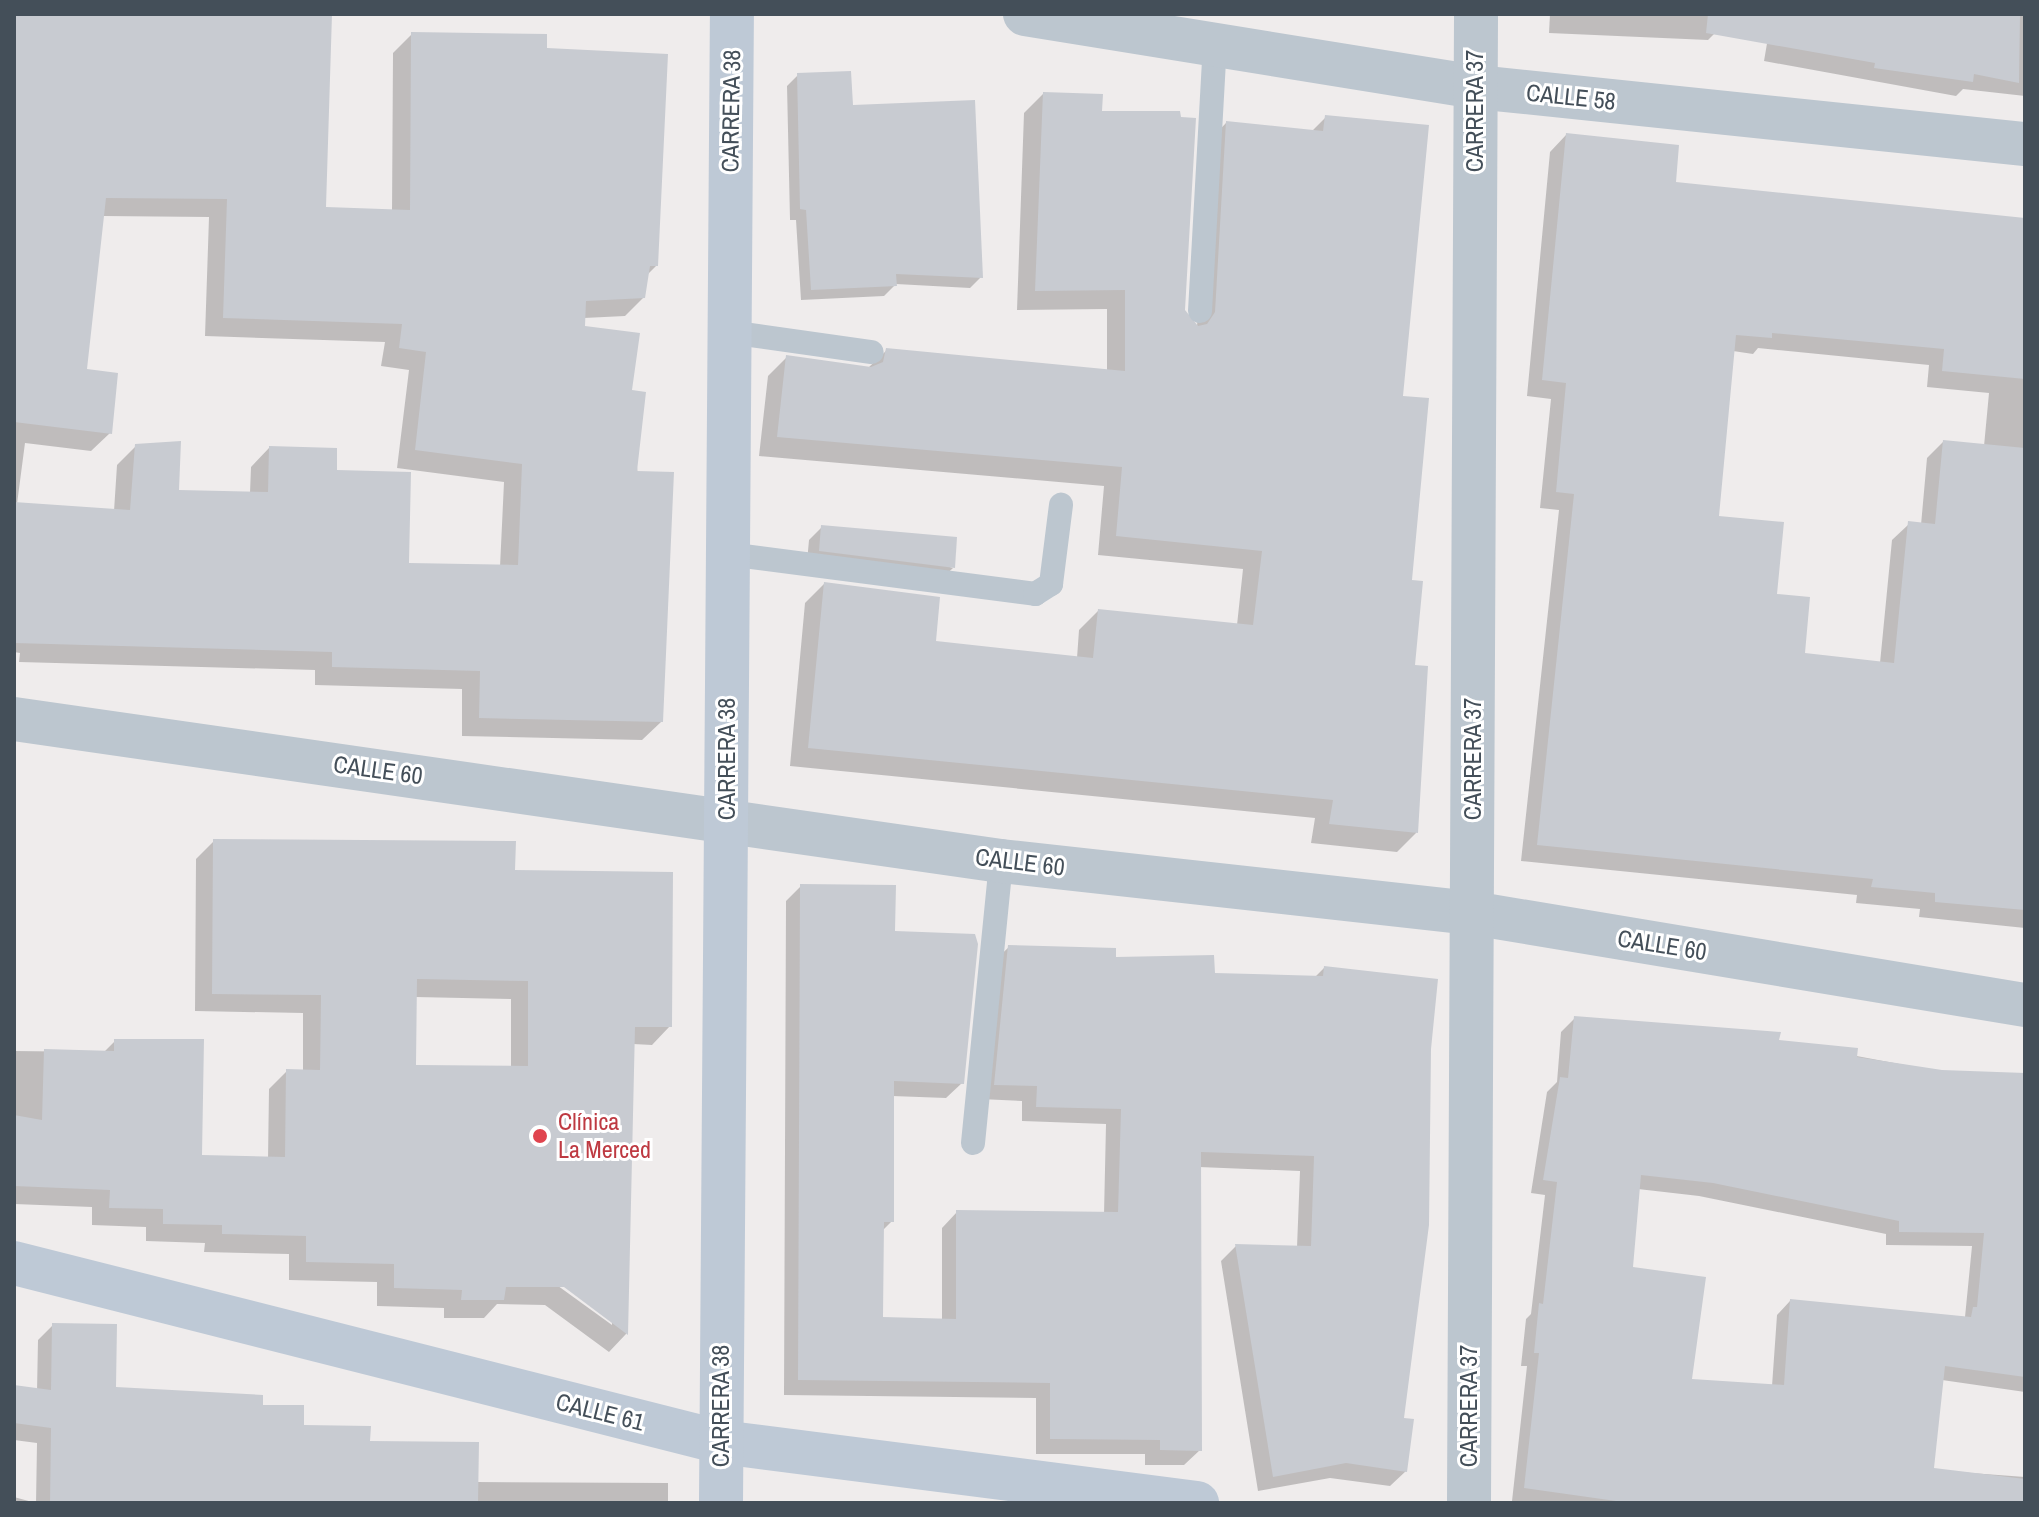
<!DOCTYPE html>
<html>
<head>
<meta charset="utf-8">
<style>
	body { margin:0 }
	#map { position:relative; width:2039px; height:1517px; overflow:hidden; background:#efecec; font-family:"Archivo Narrow",sans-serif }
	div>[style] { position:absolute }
	.shadow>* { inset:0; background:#0003 }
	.building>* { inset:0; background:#c8cbd1 }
	.lane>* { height:24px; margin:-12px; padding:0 12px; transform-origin:12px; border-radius:12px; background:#bcc6cf }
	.street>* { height:44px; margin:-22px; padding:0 22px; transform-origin:22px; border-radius:22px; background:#bcc6cf }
	.secondary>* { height:44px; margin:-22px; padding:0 22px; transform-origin:22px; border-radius:22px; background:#bec9d6 }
	.dots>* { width:22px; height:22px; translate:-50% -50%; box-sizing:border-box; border:4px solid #fff; border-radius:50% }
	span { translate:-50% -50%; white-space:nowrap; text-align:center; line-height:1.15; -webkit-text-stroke:6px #fff; paint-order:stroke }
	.street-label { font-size:24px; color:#444f59 }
	.health-label { font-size:24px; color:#be3a42 }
	.left { translate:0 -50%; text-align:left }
	.frame { position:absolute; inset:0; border:16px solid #444f59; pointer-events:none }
</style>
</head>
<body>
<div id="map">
	<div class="shadow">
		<div style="clip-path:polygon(evenodd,14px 14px,330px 14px,324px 209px,392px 211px,393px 53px,412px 34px,545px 50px,656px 266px,647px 275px,643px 298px,625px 316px,584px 318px,583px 328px,630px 392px,661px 722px,642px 740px,462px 736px,462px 689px,315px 685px,315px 670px,19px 662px,20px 653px,14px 652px,14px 14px,102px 216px,209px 217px,205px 336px,385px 342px,381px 366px,409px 370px,397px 468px,504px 482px,500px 567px,407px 564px,269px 448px,251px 467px,250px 493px,177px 492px,136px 446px,117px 465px,114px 511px,17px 504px,25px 443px,91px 451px,110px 433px,85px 371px,102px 216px)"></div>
		<div style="clip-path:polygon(1550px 14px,1722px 14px,1720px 28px,1708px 40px,1549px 33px)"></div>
		<div style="clip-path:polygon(1772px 14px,2025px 14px,2025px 96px,1963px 89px,1956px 96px,1764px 61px)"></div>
		<div style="clip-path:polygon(798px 75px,851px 107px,981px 277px,970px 288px,896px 284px,884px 296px,801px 300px,796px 220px,790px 220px,787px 86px)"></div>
		<div style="clip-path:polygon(1043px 94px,1099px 113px,1183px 311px,1197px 327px,1207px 143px,1226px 123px,1311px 132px,1326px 117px,1401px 397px,1416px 833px,1397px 852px,1311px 843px,1315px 818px,790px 766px,805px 603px,824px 584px,933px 643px,1077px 658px,1079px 630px,1098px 611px,1237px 625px,1243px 569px,1098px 555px,1104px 486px,759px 456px,768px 376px,787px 357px,868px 368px,887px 350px,1107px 372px,1107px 309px,1017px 310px,1024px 113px)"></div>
		<div style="clip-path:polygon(evenodd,1566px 135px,1673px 184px,2025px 220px,2025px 928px,1919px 917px,1920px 909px,1856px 903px,1857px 895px,1521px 861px,1559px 510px,1540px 508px,1551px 399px,1527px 396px,1550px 152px,1566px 135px,1758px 348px,1929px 365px,1927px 387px,1989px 393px,1984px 446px,1943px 442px,1927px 458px,1921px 525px,1909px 524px,1892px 540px,1880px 663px,1802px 655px,1775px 596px,1717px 518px,1733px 351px,1753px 354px,1758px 348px)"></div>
		<div style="clip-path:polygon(822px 527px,953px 568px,940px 580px,807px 562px,809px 540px)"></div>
		<div style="clip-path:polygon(evenodd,214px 841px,513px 872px,670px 1026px,652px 1045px,633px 1044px,626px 1334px,609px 1352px,545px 1305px,497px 1304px,484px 1318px,444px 1318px,444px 1308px,377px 1306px,377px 1282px,289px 1280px,289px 1254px,204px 1252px,205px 1243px,146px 1241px,146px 1227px,92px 1225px,92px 1207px,14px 1204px,14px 1051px,104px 1052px,115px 1041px,200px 1157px,268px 1159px,269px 1089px,287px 1071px,303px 1071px,303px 1013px,195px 1011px,196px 859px,214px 841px,415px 997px,511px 999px,511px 1068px,414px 1067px,415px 997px,214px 841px,557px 1280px,612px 1320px,612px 1325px,554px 1283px,557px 1280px)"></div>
		<div style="clip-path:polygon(801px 886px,893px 933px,962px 1083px,946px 1098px,892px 1096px,892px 1221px,882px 1231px,881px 1319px,942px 1320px,942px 1228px,957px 1212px,1104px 1214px,1106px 1124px,1022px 1121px,1022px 1101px,980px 1099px,993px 962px,1009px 947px,1213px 975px,1314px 978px,1324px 968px,1406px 1471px,1390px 1486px,1330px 1478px,1258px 1491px,1221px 1261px,1236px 1246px,1297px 1247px,1300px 1171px,1199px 1167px,1200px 1450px,1184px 1465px,1145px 1465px,1145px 1454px,1036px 1454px,1036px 1398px,784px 1395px,786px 901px)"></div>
		<div style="clip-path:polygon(evenodd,1575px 1018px,1777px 1041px,1942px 1072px,2025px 1075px,2025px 1392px,1942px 1380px,1931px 1470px,2025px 1477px,2025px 1503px,1512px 1501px,1527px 1366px,1521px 1366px,1526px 1319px,1531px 1314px,1545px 1195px,1531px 1193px,1547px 1092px,1557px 1082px,1561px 1032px,1575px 1018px,1638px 1189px,1699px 1196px,1886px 1234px,1886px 1245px,1972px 1246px,1965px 1317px,1790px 1301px,1777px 1315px,1772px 1386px,1689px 1381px,1630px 1269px,1638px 1189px)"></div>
		<div style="clip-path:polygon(53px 1325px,114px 1389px,261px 1407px,302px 1427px,368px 1443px,476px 1482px,668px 1483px,668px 1503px,14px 1503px,14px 1497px,36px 1503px,37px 1443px,14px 1440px,14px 1387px,37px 1391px,38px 1340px)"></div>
	</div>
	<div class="building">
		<div style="clip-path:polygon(14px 14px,332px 14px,326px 207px,410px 210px,411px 32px,547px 34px,547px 48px,668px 54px,658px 266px,650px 266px,645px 298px,586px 301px,585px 326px,640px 333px,632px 390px,646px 392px,637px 471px,674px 472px,663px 722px,479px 718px,480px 671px,332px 667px,332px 652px,14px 643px,14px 502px,130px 510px,135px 444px,181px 441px,179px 490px,268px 492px,269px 446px,337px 448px,337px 470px,411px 472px,409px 563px,518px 565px,522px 464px,415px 450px,426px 352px,399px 348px,402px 324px,223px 318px,227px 199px,106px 198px,87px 369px,118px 373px,112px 434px,14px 422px)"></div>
		<div style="clip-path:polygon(1708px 14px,2020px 14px,2019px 83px,1974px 74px,1973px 82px,1874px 68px,1875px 63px,1706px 33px)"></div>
		<div style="clip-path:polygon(851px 71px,853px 105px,975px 100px,983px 278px,896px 274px,897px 286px,811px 290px,806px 210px,800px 209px,797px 73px)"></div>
		<div style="clip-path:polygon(1043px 92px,1103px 94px,1102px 111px,1180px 111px,1181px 117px,1196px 118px,1185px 310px,1198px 326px,1207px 324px,1215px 312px,1226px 121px,1323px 131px,1325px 115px,1429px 125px,1403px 396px,1429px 398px,1412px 580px,1423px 581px,1415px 665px,1428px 666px,1418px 833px,1329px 824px,1333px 800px,808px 748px,824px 582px,940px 597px,936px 641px,1093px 658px,1098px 609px,1253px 625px,1262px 551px,1116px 536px,1122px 467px,777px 437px,786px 355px,871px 367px,883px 362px,886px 348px,1125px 371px,1125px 290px,1035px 291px)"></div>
		<div style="clip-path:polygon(1566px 133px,1679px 145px,1676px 182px,2025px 218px,2025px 379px,1942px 371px,1944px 349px,1772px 333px,1772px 338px,1736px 335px,1719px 516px,1784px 522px,1777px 594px,1810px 597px,1805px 653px,1894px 663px,1908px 521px,1935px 524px,1943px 440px,2025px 448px,2025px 910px,1935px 902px,1935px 893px,1871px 887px,1873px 879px,1537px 845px,1574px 494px,1556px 492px,1566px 383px,1542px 380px)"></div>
		<div style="clip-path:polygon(821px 525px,957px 537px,955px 568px,819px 551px)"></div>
		<div style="clip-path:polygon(evenodd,213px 839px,516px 841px,515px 870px,673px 872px,672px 1027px,635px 1027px,628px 1335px,564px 1287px,506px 1287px,504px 1300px,461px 1300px,462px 1290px,394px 1288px,394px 1264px,306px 1262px,306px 1236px,222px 1234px,222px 1225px,163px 1224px,163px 1209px,109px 1208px,110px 1190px,14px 1186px,14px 1115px,42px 1120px,44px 1049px,114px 1051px,114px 1039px,204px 1039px,202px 1155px,285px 1157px,286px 1069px,320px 1070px,321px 995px,212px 994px,213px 839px,417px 979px,528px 981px,528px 1066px,416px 1065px,417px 979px)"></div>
		<div style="clip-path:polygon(800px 884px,896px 885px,895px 931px,975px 934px,978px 944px,964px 1084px,894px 1081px,894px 1222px,884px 1222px,883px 1317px,956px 1319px,956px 1210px,1118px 1212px,1121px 1109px,1036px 1107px,1037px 1086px,994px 1085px,1008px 945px,1116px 948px,1116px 957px,1214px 955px,1215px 973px,1323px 976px,1324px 966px,1438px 979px,1431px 1049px,1429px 1225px,1404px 1418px,1414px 1419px,1407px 1472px,1346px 1463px,1273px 1477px,1235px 1244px,1311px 1246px,1314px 1156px,1201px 1152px,1202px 1451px,1160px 1450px,1160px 1440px,1050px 1439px,1050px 1383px,798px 1380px)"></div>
		<div style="clip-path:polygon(evenodd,1574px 1016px,1781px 1032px,1779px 1040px,1858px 1048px,1857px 1057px,1942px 1070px,2025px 1073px,2025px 1377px,1945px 1366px,1934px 1468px,2025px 1479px,2025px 1503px,1630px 1503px,1524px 1488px,1539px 1353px,1534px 1353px,1539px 1303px,1543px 1304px,1557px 1182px,1543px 1180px,1560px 1077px,1568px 1078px,1574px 1016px,1641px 1175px,1713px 1183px,1899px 1221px,1899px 1232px,1984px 1233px,1977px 1307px,1973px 1307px,1971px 1317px,1790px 1299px,1784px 1385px,1692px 1379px,1706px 1277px,1633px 1267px,1641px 1175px)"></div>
		<div style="clip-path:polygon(52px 1323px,117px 1324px,116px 1387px,263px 1395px,263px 1405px,304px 1405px,304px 1425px,371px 1426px,370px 1441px,479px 1442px,478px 1503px,50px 1503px,51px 1428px,14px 1423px,14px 1385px,51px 1390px)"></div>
	</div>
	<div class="lane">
		<div style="left:1200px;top:311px;width:269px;rotate:-86.8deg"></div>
		<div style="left:729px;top:332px;width:144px;rotate:8deg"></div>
		<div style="left:728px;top:554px;width:310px;rotate:7.4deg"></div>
		<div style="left:1035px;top:594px;width:19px;rotate:-32deg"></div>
		<div style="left:1051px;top:584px;width:80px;rotate:-82.8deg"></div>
		<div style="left:973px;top:1143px;width:283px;rotate:-84.3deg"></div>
	</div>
	<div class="street">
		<div style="left:1025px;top:14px;width:457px;rotate:9.2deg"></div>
		<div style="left:1476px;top:87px;width:552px;rotate:5.93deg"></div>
		<div style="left:14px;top:719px;width:997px;rotate:8.19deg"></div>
		<div style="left:1001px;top:861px;width:474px;rotate:6.3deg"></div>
		<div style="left:1472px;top:913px;width:561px;rotate:9.45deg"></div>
		<div style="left:1469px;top:1503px;width:1489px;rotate:-89.73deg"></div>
	</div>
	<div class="secondary">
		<div style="left:14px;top:1263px;width:729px;rotate:14.21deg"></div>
		<div style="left:721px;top:1442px;width:480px;rotate:7.3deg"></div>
		<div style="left:721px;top:1503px;width:1489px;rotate:-89.58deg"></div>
	</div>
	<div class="dots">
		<div style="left:540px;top:1136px;background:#e0444e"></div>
	</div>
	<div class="street-label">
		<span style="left:1571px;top:97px;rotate:6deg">CALLE 58</span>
		<span style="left:731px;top:111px;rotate:-89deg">CARRERA 38</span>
		<span style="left:1475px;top:111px;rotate:-90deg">CARRERA 37</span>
		<span style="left:727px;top:759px;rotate:-90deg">CARRERA 38</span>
		<span style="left:1473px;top:759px;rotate:-90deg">CARRERA 37</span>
		<span style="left:378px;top:770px;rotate:8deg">CALLE 60</span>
		<span style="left:1020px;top:862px;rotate:7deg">CALLE 60</span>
		<span style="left:1662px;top:945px;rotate:9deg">CALLE 60</span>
		<span style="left:721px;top:1406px;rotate:-90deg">CARRERA 38</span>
		<span style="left:1469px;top:1406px;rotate:-90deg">CARRERA 37</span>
		<span style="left:600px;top:1412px;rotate:14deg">CALLE 61</span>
	</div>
	<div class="health-label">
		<span class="left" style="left:558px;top:1136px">Clínica<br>La Merced</span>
	</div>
	<div class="frame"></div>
</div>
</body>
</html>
